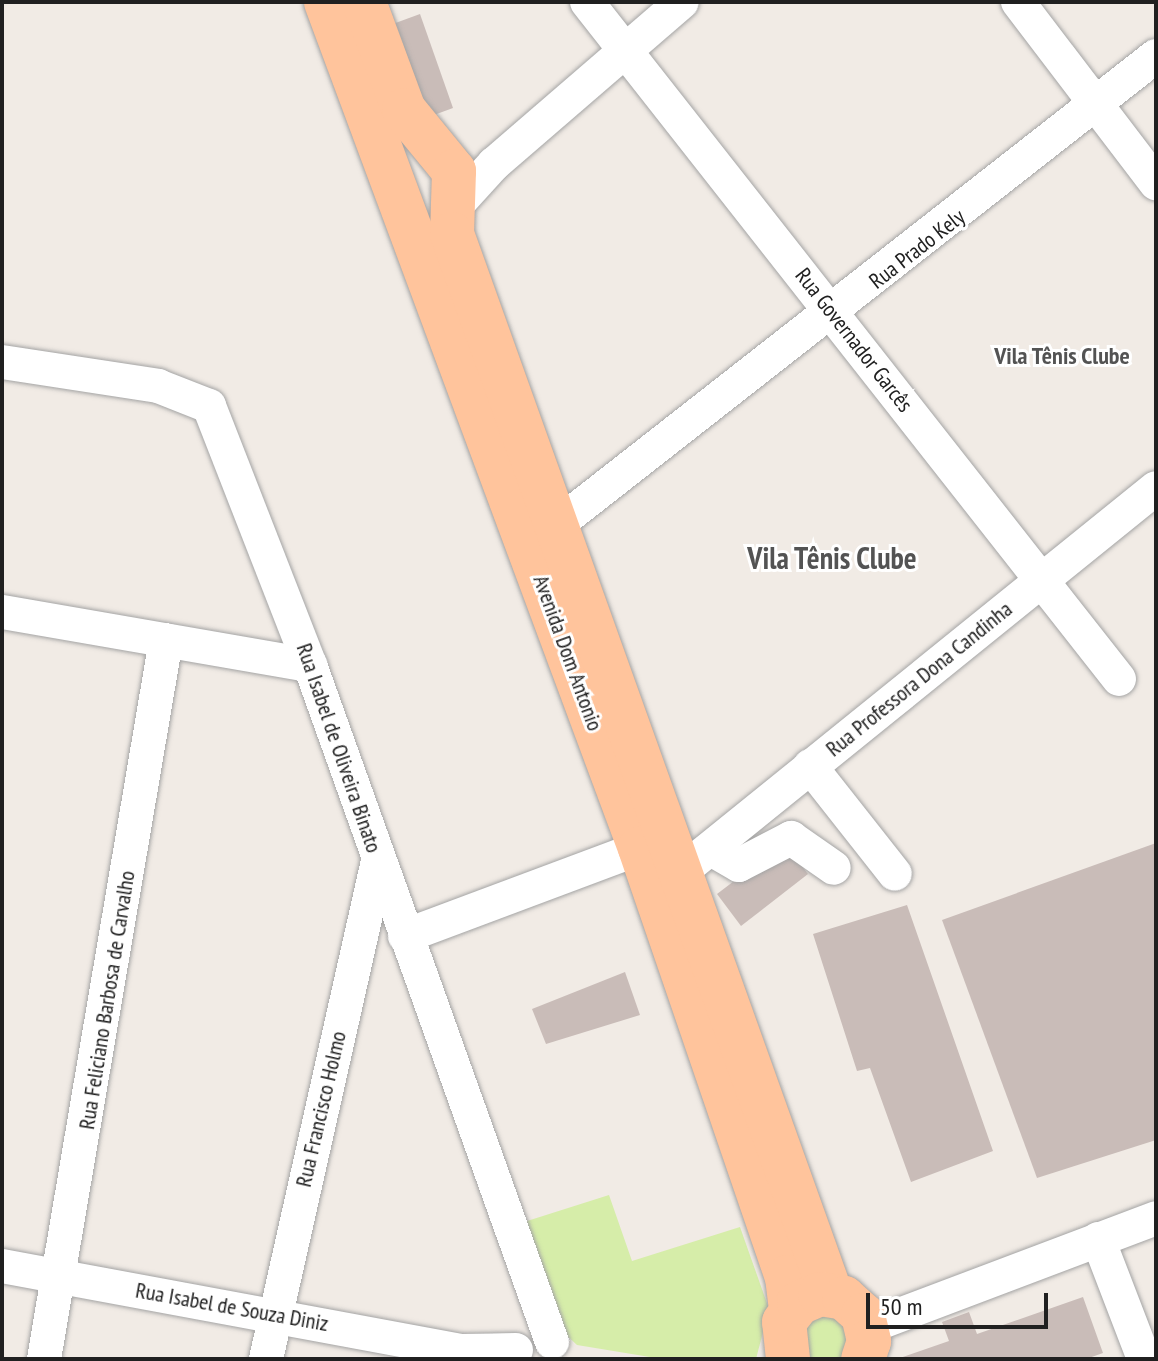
<!DOCTYPE html>
<html>
<head>
<meta charset="utf-8">
<style>
	body { margin:0 }
	#map { position:relative; width:1158px; height:1361px; overflow:hidden; background:#f1ebe5; font-family:"PT Sans Narrow",sans-serif }
	div>[style] { position:absolute }
	.grass>* { inset:0; background:#d6eda9 }
	.building>* { inset:0; background:#c9bcb8 }
	.roads { filter:drop-shadow(0 0 2px #a4a4a4) drop-shadow(0 0 2px #a4a4a4) }
	.minor>* { height:34px; margin:-17px; padding:0 17px; transform-origin:17px; border-radius:17px; background:#fff }
	.major>* { height:44px; margin:-22px; padding:0 22px; transform-origin:22px; border-radius:22px; background:#ffc49c }
	span { translate:-50% -50%; white-space:nowrap; text-align:center; line-height:1.15; -webkit-text-stroke:6px #fff; paint-order:stroke }
	.street-label { font-size:22px; color:#202020 }
	.neighbourhood-label { font-size:24px; color:#535353; font-weight:700 }
	.district-label { font-size:30px; color:#535353; font-weight:700 }
	.frame { position:absolute; inset:0; border:4px solid #202020; pointer-events:none }
	.scale { position:absolute; left:866px; top:1293px; width:182px; height:36px; box-sizing:border-box; border:4px solid #202020; border-top:0; padding-left:10px; font-size:24px; line-height:28px; white-space:nowrap; color:#202020; -webkit-text-stroke:6px #fff; paint-order:stroke }
</style>
</head>
<body>
<div id="map">
	<div class="grass">
		<div style="clip-path:polygon(609px 1195px,632px 1261px,740px 1227px,769px 1309px,756px 1359px,662px 1359px,577px 1345px,563px 1332px,524px 1222px)"></div>
		<div style="clip-path:polygon(840px 1305px,853px 1359px,798px 1359px,792px 1325px)"></div>
	</div>
	<div class="building">
		<div style="clip-path:polygon(420px 14px,453px 108px,423px 119px,390px 25px)"></div>
		<div style="clip-path:polygon(784px 843px,808px 874px,741px 926px,717px 894px)"></div>
		<div style="clip-path:polygon(1156px 843px,1156px 1140px,1037px 1178px,942px 920px)"></div>
		<div style="clip-path:polygon(907px 905px,993px 1151px,911px 1182px,870px 1068px,857px 1071px,813px 934px)"></div>
		<div style="clip-path:polygon(625px 972px,640px 1015px,546px 1044px,532px 1009px)"></div>
		<div style="clip-path:polygon(1083px 1297px,1103px 1353px,1086px 1359px,897px 1359px,949px 1341px,942px 1322px,969px 1312px,977px 1334px)"></div>
	</div>
	<div class="roads">
		<div class="minor">
			<div style="left:587px;top:2px;width:861px;rotate:51.84deg"></div>
			<div style="left:1018px;top:2px;width:228px;rotate:52.7deg"></div>
			<div style="left:453px;top:209px;width:61px;rotate:-47.7deg"></div>
			<div style="left:494px;top:164px;width:248px;rotate:-40.8deg"></div>
			<div style="left:2px;top:362px;width:158px;rotate:8.7deg"></div>
			<div style="left:158px;top:386px;width:55px;rotate:21.4deg"></div>
			<div style="left:209px;top:406px;width:278px;rotate:68.7deg"></div>
			<div style="left:310px;top:665px;width:719px;rotate:70.33deg"></div>
			<div style="left:558px;top:524px;width:759px;rotate:-38.05deg"></div>
			<div style="left:2px;top:612px;width:313px;rotate:9.8deg"></div>
			<div style="left:810px;top:766px;width:137px;rotate:51.8deg"></div>
			<div style="left:711px;top:849px;width:32px;rotate:30deg"></div>
			<div style="left:739px;top:865px;width:59px;rotate:-27.4deg"></div>
			<div style="left:791px;top:838px;width:52px;rotate:34.9deg"></div>
			<div style="left:682px;top:871px;width:609px;rotate:-38.94deg"></div>
			<div style="left:405px;top:936px;width:251px;rotate:-20.5deg"></div>
			<div style="left:1098px;top:1239px;width:129px;rotate:69deg"></div>
			<div style="left:2px;top:1266px;width:468px;rotate:10.5deg"></div>
			<div style="left:462px;top:1351px;width:54px;rotate:-1.1deg"></div>
			<div style="left:868px;top:1327px;width:308px;rotate:-20.7deg"></div>
			<div style="left:44px;top:1359px;width:729px;rotate:-80.37deg"></div>
			<div style="left:266px;top:1359px;width:510px;rotate:-77.33deg"></div>
		</div>
		<div class="major">
			<div style="left:326px;top:2px;width:902px;rotate:69.64deg"></div>
			<div style="left:640px;top:848px;width:453px;rotate:71.1deg"></div>
			<div style="left:787px;top:1277px;width:34px;rotate:83deg"></div>
			<div style="left:364px;top:2px;width:115px;rotate:69.7deg"></div>
			<div style="left:404px;top:110px;width:79px;rotate:50.7deg"></div>
			<div style="left:454px;top:171px;width:63px;rotate:91.8deg"></div>
			<div style="left:452px;top:234px;width:1126px;rotate:70.33deg"></div>
			<div style="left:788px;top:1359px;width:37px;rotate:-96deg"></div>
			<div style="left:784px;top:1322px;width:24px;rotate:-52deg"></div>
			<div style="left:799px;top:1303px;width:23px;rotate:-23deg"></div>
			<div style="left:820px;top:1294px;width:24px;rotate:9deg"></div>
			<div style="left:844px;top:1298px;width:25px;rotate:42deg"></div>
			<div style="left:863px;top:1315px;width:27px;rotate:77deg"></div>
			<div style="left:869px;top:1341px;width:19px;rotate:108deg"></div>
		</div>
	</div>
	<div class="street-label">
		<span style="left:917px;top:249px;rotate:-38deg">Rua Prado Kely</span>
		<span style="left:854px;top:340px;rotate:52deg">Rua Governador Garcês</span>
		<span style="left:568px;top:653px;rotate:70deg">Avenida Dom Antonio</span>
		<span style="left:919px;top:679px;rotate:-39deg">Rua Professora Dona Candinha</span>
		<span style="left:339px;top:748px;rotate:71deg">Rua Isabel de Oliveira Binato</span>
		<span style="left:107px;top:1000px;rotate:-81deg">Rua Feliciano Barbosa de Carvalho</span>
		<span style="left:321px;top:1109px;rotate:-77deg">Rua Francisco Holmo</span>
		<span style="left:232px;top:1307px;rotate:10deg">Rua Isabel de Souza Diniz</span>
	</div>
	<div class="neighbourhood-label">
		<span style="left:1062px;top:356px">Vila Tênis Clube</span>
	</div>
	<div class="district-label">
		<span style="left:832px;top:558px">Vila Tênis Clube</span>
	</div>
	<div class="frame"></div>
	<div class="scale">50 m</div>
</div>
</body>
</html>
